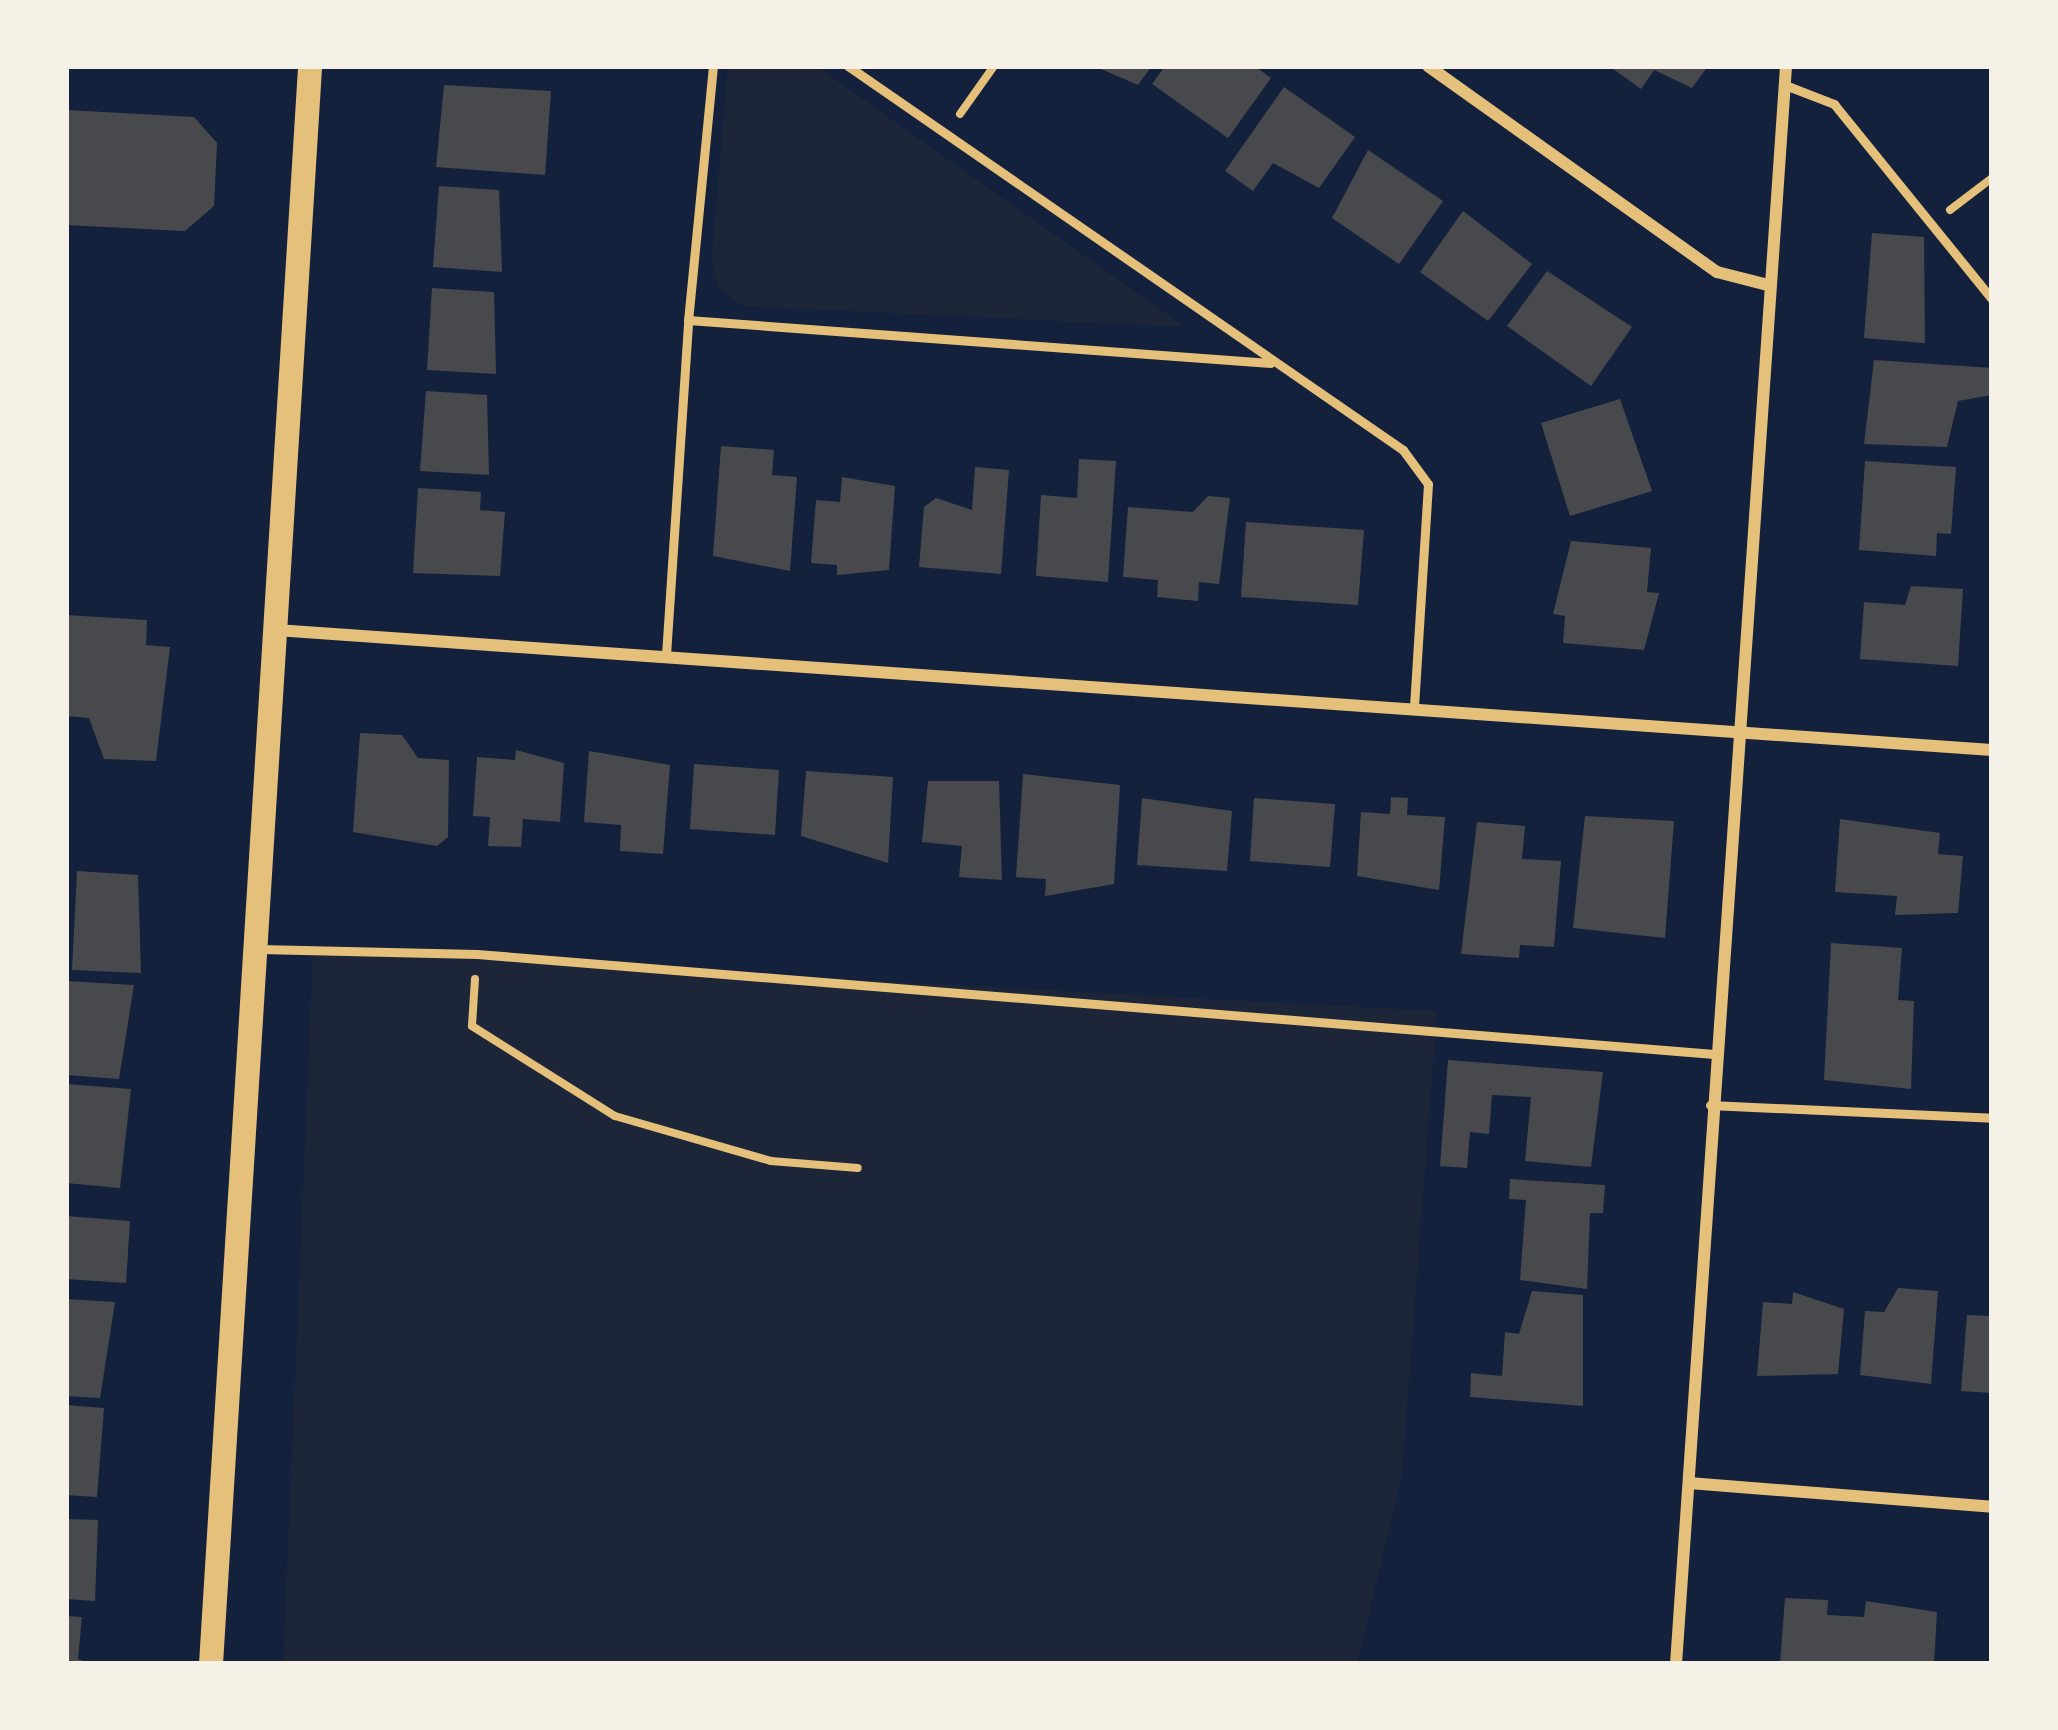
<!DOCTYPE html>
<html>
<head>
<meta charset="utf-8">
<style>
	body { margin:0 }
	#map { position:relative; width:2058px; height:1730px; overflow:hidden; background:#14213d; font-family:Raleway,sans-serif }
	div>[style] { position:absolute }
	.green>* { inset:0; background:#1d2539 }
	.building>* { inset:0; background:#48494c }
	.path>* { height:8px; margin:-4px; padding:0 4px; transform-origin:4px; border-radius:4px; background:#e5c07b }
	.service>* { height:9px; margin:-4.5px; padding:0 4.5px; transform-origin:4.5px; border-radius:4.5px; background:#e5c07b }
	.minor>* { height:12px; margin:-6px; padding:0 6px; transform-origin:6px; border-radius:6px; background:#e5c07b }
	.secondary>* { height:24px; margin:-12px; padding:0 12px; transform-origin:12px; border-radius:12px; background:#e5c07b }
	span { translate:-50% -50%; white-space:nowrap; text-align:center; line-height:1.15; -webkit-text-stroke:9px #f6f1e7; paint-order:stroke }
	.frame { position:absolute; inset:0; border:69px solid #f6f1e7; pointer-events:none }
</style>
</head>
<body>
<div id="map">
	<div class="green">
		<div style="clip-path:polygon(728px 66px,816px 66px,1185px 327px,742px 306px,719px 287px,711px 262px)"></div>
		<div style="clip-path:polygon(313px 951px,1437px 1011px,1402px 1476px,1357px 1664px,283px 1664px)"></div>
	</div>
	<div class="building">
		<div style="clip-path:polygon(1094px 66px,1152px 66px,1138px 85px)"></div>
		<div style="clip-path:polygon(1165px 66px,1254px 66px,1271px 78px,1228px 138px,1152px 84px)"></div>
		<div style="clip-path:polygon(1609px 66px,1708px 66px,1692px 88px,1654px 70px,1641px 89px)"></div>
		<div style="clip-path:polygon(444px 85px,551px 91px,545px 175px,436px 167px)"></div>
		<div style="clip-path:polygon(1284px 87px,1355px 137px,1319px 188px,1273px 163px,1253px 191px,1225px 171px)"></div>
		<div style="clip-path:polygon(66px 110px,194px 117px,217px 143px,214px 206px,185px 231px,66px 225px)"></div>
		<div style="clip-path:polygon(1368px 150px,1443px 201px,1399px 264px,1332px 218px)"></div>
		<div style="clip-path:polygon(439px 186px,499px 190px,502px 272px,433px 267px)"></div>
		<div style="clip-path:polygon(1463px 211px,1532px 264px,1488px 321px,1420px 272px)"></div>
		<div style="clip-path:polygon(1872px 233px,1924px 237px,1925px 343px,1864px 338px)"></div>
		<div style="clip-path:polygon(1547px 271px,1632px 327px,1591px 386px,1507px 326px)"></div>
		<div style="clip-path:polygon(432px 288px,494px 292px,496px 374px,427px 370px)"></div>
		<div style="clip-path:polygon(1874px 360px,1992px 368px,1992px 395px,1958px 401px,1947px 447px,1864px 444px)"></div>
		<div style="clip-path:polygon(426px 391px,487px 395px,489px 475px,420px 471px)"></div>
		<div style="clip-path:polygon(1620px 399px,1652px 491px,1570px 516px,1541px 423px)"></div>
		<div style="clip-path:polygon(721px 446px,774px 450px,772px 475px,797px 477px,790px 571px,713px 556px)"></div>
		<div style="clip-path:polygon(1079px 459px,1116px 461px,1108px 582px,1036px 576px,1041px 495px,1077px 498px)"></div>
		<div style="clip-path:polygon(1865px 461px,1956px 467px,1951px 534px,1937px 533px,1936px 556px,1859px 550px)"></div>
		<div style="clip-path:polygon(975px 467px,1009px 470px,1001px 574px,919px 567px,924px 507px,936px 498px,972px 510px)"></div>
		<div style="clip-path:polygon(842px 477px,895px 486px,889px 570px,837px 575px,837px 565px,811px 563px,816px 500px,840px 502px)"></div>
		<div style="clip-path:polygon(418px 488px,481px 492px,480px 510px,505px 512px,500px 576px,413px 573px)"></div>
		<div style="clip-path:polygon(1208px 496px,1230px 498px,1219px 584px,1199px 582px,1198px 601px,1157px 597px,1158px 580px,1123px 577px,1128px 507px,1193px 512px)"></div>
		<div style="clip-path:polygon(1246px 522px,1364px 530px,1358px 605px,1241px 597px)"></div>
		<div style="clip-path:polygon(1571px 541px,1651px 548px,1647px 592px,1659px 593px,1644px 650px,1563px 643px,1565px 616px,1553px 614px)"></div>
		<div style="clip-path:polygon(1911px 586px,1963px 589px,1958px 666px,1860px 659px,1864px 602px,1905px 605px)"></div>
		<div style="clip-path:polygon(66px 615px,147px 620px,146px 645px,170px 647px,156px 761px,104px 759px,89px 718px,66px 716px)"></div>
		<div style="clip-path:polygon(360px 733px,402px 735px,418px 758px,449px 760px,448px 837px,437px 846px,353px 832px)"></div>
		<div style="clip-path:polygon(516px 750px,564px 763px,560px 822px,523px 819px,521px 847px,488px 846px,490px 817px,473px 816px,477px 757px,515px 760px)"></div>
		<div style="clip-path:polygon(589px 751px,670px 765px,663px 854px,620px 851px,621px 825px,584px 822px)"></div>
		<div style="clip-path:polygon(694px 764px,779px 770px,775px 835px,690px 829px)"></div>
		<div style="clip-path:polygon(806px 771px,893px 777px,888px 863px,801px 836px)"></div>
		<div style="clip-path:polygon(1023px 774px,1120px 785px,1114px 884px,1045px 896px,1046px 879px,1016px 877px)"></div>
		<div style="clip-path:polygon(928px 781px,999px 781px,1002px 880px,959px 877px,962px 846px,922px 842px)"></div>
		<div style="clip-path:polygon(1391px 797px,1408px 798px,1407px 815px,1445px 817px,1439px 890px,1357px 876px,1361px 812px,1390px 814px)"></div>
		<div style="clip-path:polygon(1142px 798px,1232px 811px,1227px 871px,1137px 865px)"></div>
		<div style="clip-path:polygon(1254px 798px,1335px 804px,1330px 867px,1250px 861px)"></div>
		<div style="clip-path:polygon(1585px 816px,1674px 821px,1665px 938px,1573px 928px)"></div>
		<div style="clip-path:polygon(1840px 819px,1940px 833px,1938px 854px,1963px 856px,1958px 913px,1895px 915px,1897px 896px,1835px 892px)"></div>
		<div style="clip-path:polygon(1477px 822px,1525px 826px,1522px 859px,1561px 861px,1554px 947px,1520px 945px,1519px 958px,1461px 954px)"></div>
		<div style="clip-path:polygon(77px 871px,138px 875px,141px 973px,72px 970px)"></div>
		<div style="clip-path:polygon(1831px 943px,1902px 948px,1898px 1000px,1914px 1001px,1911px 1089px,1824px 1080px)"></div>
		<div style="clip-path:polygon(66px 981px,134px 985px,119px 1079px,66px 1075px)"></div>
		<div style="clip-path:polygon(1448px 1060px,1603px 1072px,1591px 1167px,1525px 1161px,1531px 1097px,1492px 1095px,1489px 1134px,1470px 1132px,1467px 1168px,1440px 1166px)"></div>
		<div style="clip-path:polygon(66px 1084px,131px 1089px,120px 1188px,66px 1183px)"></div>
		<div style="clip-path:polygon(1510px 1179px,1605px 1185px,1603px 1213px,1590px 1213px,1587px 1289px,1520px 1280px,1526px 1200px,1509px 1199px)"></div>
		<div style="clip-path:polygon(66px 1216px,130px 1221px,126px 1283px,66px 1279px)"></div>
		<div style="clip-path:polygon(1898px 1288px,1938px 1291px,1931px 1384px,1860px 1375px,1865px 1311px,1884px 1312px)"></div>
		<div style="clip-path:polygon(1532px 1291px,1583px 1295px,1583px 1406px,1470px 1397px,1471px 1373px,1502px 1376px,1505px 1332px,1519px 1334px)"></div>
		<div style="clip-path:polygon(1793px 1292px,1844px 1309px,1838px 1374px,1757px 1376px,1763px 1302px,1792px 1304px)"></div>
		<div style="clip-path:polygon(66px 1299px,115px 1302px,100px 1398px,66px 1396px)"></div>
		<div style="clip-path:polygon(1967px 1315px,1992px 1316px,1992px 1393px,1961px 1391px)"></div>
		<div style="clip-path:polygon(66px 1405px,104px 1408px,97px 1497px,66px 1495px)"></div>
		<div style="clip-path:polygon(66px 1519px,98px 1520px,95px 1601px,66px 1599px)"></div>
		<div style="clip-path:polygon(1785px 1598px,1828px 1600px,1827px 1615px,1864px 1617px,1866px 1601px,1937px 1612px,1934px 1664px,1780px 1664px)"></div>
		<div style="clip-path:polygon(66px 1616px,82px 1617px,78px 1659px,91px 1664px,66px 1664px)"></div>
	</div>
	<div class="path">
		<div style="left:960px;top:114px;width:59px;rotate:-54.7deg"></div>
		<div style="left:1950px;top:210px;width:53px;rotate:-37.3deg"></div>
		<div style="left:475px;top:979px;width:47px;rotate:93.7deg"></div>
		<div style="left:472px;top:1026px;width:169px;rotate:32.2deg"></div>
		<div style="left:615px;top:1116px;width:162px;rotate:16.1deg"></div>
		<div style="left:771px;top:1161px;width:87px;rotate:4.6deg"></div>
	</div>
	<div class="service">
		<div style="left:713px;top:66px;width:255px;rotate:95.6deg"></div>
		<div style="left:688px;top:320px;width:584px;rotate:4.23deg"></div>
		<div style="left:848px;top:66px;width:675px;rotate:34.68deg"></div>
		<div style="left:1403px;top:450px;width:42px;rotate:53.7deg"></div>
		<div style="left:1428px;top:484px;width:223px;rotate:93.6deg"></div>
		<div style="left:1785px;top:85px;width:53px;rotate:21.2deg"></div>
		<div style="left:1834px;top:104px;width:251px;rotate:51deg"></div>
		<div style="left:666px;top:655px;width:336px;rotate:-86.2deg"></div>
		<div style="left:259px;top:949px;width:218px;rotate:1.3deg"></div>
		<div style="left:477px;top:954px;width:1241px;rotate:4.62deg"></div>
		<div style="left:1710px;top:1105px;width:282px;rotate:2.6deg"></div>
	</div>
	<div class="minor">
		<div style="left:1428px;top:66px;width:355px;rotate:35.5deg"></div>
		<div style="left:1717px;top:272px;width:53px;rotate:14.3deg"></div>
		<div style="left:276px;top:630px;width:1720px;rotate:4deg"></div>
		<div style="left:1689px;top:1483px;width:304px;rotate:4.5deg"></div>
		<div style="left:1676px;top:1664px;width:1602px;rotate:-86.06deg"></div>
	</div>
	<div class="secondary">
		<div style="left:211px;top:1664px;width:1601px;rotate:-86.45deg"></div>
	</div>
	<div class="frame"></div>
</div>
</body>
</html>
